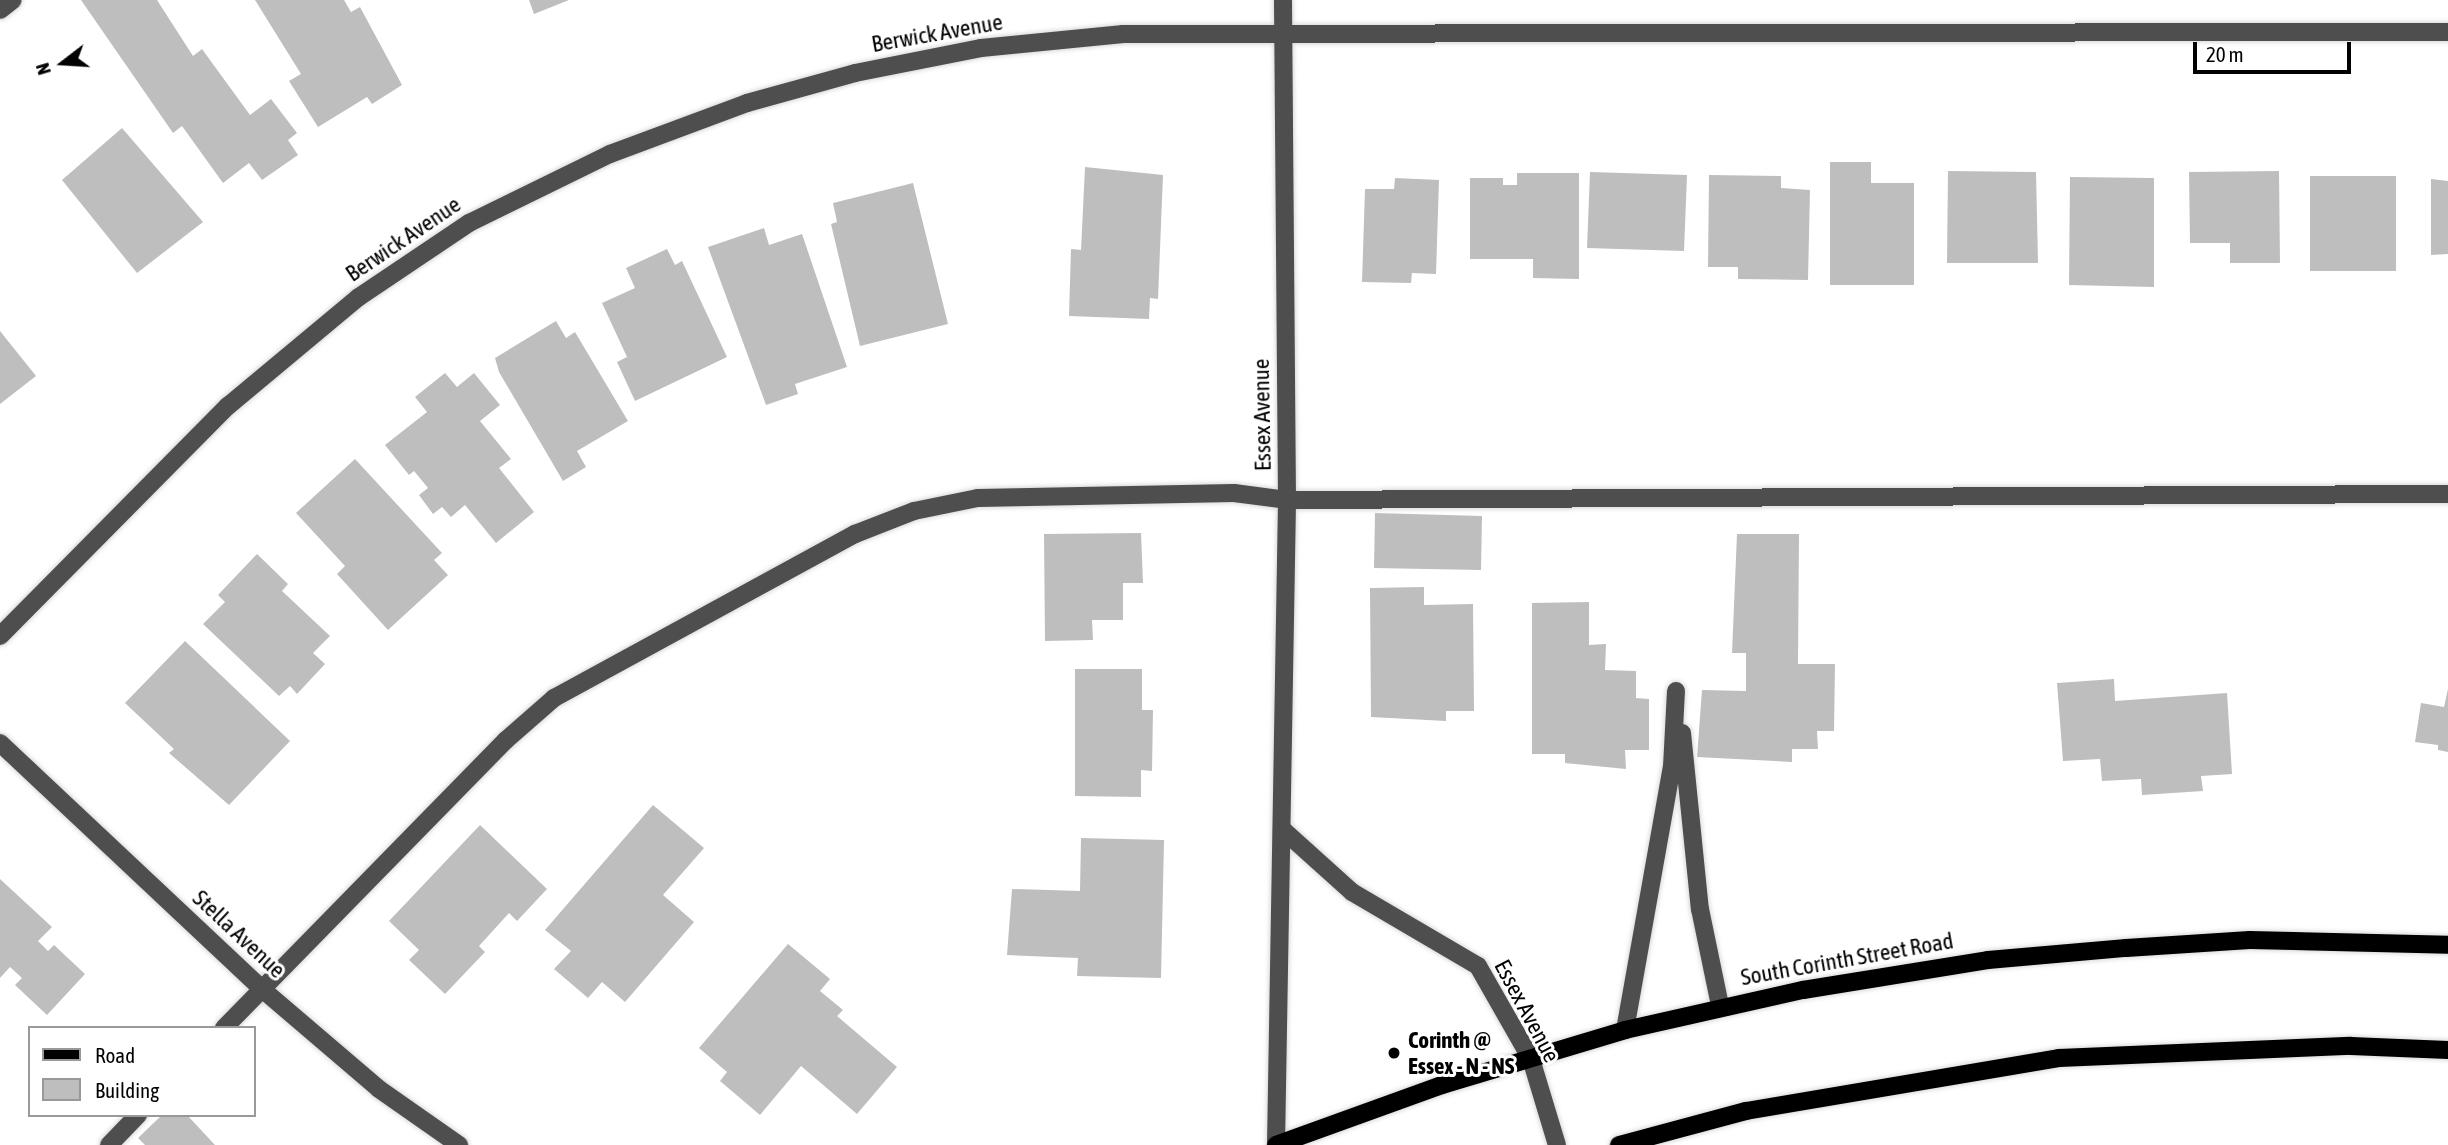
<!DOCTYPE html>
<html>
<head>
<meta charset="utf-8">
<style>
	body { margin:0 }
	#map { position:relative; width:2448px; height:1145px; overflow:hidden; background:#fff; font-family:"Asap Condensed",sans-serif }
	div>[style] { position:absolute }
	.building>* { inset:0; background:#bebebe }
	.roads { filter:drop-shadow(0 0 2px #dbdbdb) drop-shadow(0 0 2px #dbdbdb) }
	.minor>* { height:18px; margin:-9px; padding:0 9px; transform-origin:9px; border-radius:9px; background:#4e4e4e }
	.major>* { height:18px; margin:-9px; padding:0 9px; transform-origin:9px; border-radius:9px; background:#000 }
	.dots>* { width:19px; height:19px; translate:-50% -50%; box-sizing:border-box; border:4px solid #fff; border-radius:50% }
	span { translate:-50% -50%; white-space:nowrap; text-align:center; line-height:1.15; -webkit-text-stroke:6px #fff; paint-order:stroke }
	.street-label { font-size:23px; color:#000 }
	.poi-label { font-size:23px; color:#000; font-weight:700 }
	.left { translate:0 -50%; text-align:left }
	.legend { position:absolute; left:28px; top:1026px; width:228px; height:91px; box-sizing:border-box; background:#fff; border:2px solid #999; margin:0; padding:9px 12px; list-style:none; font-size:21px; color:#000 }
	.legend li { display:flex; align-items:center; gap:14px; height:35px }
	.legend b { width:35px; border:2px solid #999 }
	.north { position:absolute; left:28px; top:28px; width:70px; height:70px; -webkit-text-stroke:5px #fff; paint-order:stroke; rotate:253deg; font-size:19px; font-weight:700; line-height:28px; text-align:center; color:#000 }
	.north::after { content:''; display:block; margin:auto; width:24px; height:32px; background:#000; clip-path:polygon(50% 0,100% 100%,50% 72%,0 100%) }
	.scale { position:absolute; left:2193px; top:42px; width:158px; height:32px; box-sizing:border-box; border:4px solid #000; border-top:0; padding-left:9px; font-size:21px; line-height:24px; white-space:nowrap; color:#000; -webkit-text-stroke:5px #fff; paint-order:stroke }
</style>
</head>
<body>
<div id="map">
	<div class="building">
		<div style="clip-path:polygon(81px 0,157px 0,193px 56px,202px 49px,250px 115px,271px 99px,297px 133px,288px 140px,298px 155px,262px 180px,249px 163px,223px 183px,182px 126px,173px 133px)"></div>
		<div style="clip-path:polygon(255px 0,344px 0,351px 12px,360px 7px,402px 85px,372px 104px,367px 97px,318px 127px,289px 81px,301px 74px)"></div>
		<div style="clip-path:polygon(529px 0,569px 0,534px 14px)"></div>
		<div style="clip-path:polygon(122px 128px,203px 222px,137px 273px,62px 180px)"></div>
		<div style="clip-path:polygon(1830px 162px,1871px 162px,1871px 183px,1914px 183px,1914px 285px,1830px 285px)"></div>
		<div style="clip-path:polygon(1085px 167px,1163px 175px,1158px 299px,1150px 298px,1149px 319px,1069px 316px,1071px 249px,1081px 250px)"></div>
		<div style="clip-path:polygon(1948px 171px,2036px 172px,2038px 263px,1947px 263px)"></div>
		<div style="clip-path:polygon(2279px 171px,2280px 263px,2230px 263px,2230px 243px,2190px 243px,2189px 172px)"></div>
		<div style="clip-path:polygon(1590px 172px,1687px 175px,1684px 251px,1587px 248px)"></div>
		<div style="clip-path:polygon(1517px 173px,1579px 173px,1579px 279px,1533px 278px,1533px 259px,1470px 259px,1470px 178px,1503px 178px,1503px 185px,1517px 185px)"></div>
		<div style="clip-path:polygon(1709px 175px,1781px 176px,1781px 188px,1810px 190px,1808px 280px,1738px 279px,1738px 267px,1708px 267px)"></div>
		<div style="clip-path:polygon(2310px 176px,2396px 176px,2396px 271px,2310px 271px)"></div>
		<div style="clip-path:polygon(2070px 177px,2154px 178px,2154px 287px,2069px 285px)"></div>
		<div style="clip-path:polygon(1395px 178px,1439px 180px,1436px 274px,1412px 273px,1411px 283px,1362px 282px,1365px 189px,1394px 189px)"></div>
		<div style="clip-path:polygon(2431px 179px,2448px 181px,2448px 254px,2431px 255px)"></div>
		<div style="clip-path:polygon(913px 183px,948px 324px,860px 346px,831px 224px,837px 222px,833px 203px)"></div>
		<div style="clip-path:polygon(764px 228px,769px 245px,802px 234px,847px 367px,795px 384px,798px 394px,766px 405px,708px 247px)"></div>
		<div style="clip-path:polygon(667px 249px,675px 265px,682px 261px,727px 357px,635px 401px,617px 362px,627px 357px,602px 303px,635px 288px,626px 268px)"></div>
		<div style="clip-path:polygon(556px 321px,566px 338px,575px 332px,628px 421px,577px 451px,586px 467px,563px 481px,499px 372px,495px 358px)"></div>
		<div style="clip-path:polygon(0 331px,36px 376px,0 404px)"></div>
		<div style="clip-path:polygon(445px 373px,457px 387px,474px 373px,500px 405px,480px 421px,511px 459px,499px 468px,534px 512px,496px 543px,465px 505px,451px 517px,442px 507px,433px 514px,419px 495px,428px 488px,414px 471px,409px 475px,385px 445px,427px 412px,415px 397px)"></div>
		<div style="clip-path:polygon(355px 459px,442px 553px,434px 560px,448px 575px,388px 630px,337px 574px,345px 566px,296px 513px)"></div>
		<div style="clip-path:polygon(1375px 513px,1482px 516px,1481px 570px,1374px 568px)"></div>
		<div style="clip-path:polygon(1141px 533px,1143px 583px,1123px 583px,1123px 620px,1092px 620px,1093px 640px,1045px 641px,1044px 534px)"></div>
		<div style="clip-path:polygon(1737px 534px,1799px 534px,1798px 664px,1835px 664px,1834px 731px,1817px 731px,1818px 749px,1792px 749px,1792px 762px,1697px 757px,1702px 690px,1746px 691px,1746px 653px,1732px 653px)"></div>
		<div style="clip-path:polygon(257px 554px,288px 584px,282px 591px,330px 636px,313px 653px,325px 664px,297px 694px,290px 686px,279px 696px,203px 624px,225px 602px,218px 595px)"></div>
		<div style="clip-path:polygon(1424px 587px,1424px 605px,1473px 604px,1474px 711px,1446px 711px,1446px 721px,1371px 717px,1370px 588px)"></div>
		<div style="clip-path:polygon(1589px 602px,1589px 645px,1606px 644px,1605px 670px,1636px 671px,1636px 698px,1649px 699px,1649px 750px,1625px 750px,1626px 769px,1565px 763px,1565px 754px,1532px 754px,1532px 603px)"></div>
		<div style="clip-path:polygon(185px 641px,290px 741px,229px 805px,169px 753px,174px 749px,125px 703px)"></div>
		<div style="clip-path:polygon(1075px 669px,1142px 669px,1142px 710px,1153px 710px,1152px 771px,1141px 770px,1141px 797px,1075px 796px)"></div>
		<div style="clip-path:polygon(2114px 679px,2115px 701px,2227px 693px,2232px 774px,2201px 776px,2203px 791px,2142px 795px,2141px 779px,2102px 781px,2100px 759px,2063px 761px,2057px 683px)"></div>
		<div style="clip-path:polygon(2448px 689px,2448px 752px,2438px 750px,2438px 745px,2415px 742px,2421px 703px,2444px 707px)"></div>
		<div style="clip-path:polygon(653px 805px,704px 848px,663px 895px,694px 922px,625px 1002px,602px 982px,588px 998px,554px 969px,571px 951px,545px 930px)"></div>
		<div style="clip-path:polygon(480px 825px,547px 889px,517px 921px,509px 913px,479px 946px,485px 952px,445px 994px,409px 960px,419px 950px,389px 921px)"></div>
		<div style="clip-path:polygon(1081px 838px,1164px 840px,1161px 978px,1077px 976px,1078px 958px,1007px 955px,1012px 889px,1080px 891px)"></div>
		<div style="clip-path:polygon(0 879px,52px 927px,38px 941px,48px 951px,54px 945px,85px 974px,47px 1015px,15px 985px,22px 978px,10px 967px,0 978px)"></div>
		<div style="clip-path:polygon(788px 944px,830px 979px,820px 991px,843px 1010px,837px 1016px,897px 1067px,857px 1114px,801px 1066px,760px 1115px,720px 1081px,727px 1072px,699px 1048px)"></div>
		<div style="clip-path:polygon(162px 1115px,187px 1115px,215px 1145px,145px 1145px,138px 1138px)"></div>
	</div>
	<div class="roads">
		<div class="minor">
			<div style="left:0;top:10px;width:16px;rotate:-38deg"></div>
			<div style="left:0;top:636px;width:324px;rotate:-45.3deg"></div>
			<div style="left:228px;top:406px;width:170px;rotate:-39.8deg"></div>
			<div style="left:359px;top:297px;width:133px;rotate:-33.9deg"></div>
			<div style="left:469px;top:223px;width:157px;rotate:-26.1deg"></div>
			<div style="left:610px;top:154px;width:146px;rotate:-20.4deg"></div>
			<div style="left:747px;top:103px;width:112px;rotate:-15.5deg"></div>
			<div style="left:855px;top:73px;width:128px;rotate:-11.2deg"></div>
			<div style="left:981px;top:48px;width:143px;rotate:-5.6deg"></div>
			<div style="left:1123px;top:34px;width:1325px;rotate:-0.09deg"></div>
			<div style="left:1682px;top:733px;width:177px;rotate:84.2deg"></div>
			<div style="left:1700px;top:909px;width:99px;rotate:78.3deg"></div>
			<div style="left:0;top:743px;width:359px;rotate:43.2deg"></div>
			<div style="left:262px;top:989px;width:154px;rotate:40.5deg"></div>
			<div style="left:379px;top:1089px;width:98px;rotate:35deg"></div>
			<div style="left:1282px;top:829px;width:94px;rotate:42deg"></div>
			<div style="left:1352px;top:892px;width:146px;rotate:30.4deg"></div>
			<div style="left:1478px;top:966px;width:107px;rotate:60.3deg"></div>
			<div style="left:1531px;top:1059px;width:90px;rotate:73.2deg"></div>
			<div style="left:224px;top:1028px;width:403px;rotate:-45.6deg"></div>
			<div style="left:506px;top:740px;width:64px;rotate:-41.2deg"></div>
			<div style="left:554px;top:698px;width:343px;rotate:-28.6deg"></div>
			<div style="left:855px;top:534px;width:63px;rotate:-21.3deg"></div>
			<div style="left:914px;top:511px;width:65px;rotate:-11.5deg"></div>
			<div style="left:978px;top:498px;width:256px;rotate:-1.1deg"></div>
			<div style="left:1234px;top:493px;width:53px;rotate:7.5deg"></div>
			<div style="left:1287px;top:500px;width:1161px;rotate:-0.3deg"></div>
			<div style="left:1625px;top:1030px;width:267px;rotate:-79.9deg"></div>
			<div style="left:1672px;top:767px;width:76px;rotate:-87deg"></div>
			<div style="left:109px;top:1145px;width:42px;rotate:-46deg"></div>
			<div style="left:1276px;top:1145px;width:645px;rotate:-89.02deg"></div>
			<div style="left:1287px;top:500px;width:500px;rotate:-90.46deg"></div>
		</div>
		<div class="major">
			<div style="left:1276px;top:1145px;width:177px;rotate:-19.9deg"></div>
			<div style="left:1442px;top:1085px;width:191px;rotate:-16.7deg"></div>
			<div style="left:1625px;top:1030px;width:182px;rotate:-12.7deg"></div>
			<div style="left:1803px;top:990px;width:187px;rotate:-9.2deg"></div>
			<div style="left:1988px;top:960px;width:139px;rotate:-5deg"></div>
			<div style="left:2126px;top:948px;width:124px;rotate:-3.7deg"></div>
			<div style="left:2250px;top:940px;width:198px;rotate:1.4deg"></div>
			<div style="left:1619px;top:1145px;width:131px;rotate:-15deg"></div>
			<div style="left:1746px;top:1111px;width:317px;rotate:-9.6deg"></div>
			<div style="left:2059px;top:1058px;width:292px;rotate:-2.4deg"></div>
			<div style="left:2351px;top:1046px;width:97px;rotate:2.4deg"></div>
		</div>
	</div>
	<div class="dots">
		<div style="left:1394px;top:1053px;background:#000"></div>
	</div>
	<div class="street-label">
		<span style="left:937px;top:33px;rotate:-10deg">Berwick Avenue</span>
		<span style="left:403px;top:239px;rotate:-34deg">Berwick Avenue</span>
		<span style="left:1262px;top:415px;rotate:-91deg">Essex Avenue</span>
		<span style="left:239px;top:934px;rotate:43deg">Stella Avenue</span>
		<span style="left:1847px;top:959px;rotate:-10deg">South Corinth Street Road</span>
		<span style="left:1527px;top:1011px;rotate:62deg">Essex Avenue</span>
	</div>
	<div class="poi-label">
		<span class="left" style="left:1408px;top:1053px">Corinth @<br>Essex - N - NS</span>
	</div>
	<ul class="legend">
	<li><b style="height:9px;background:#000"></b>Road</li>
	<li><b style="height:19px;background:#bebebe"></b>Building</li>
	</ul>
	<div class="north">N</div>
	<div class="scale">20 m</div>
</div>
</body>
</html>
